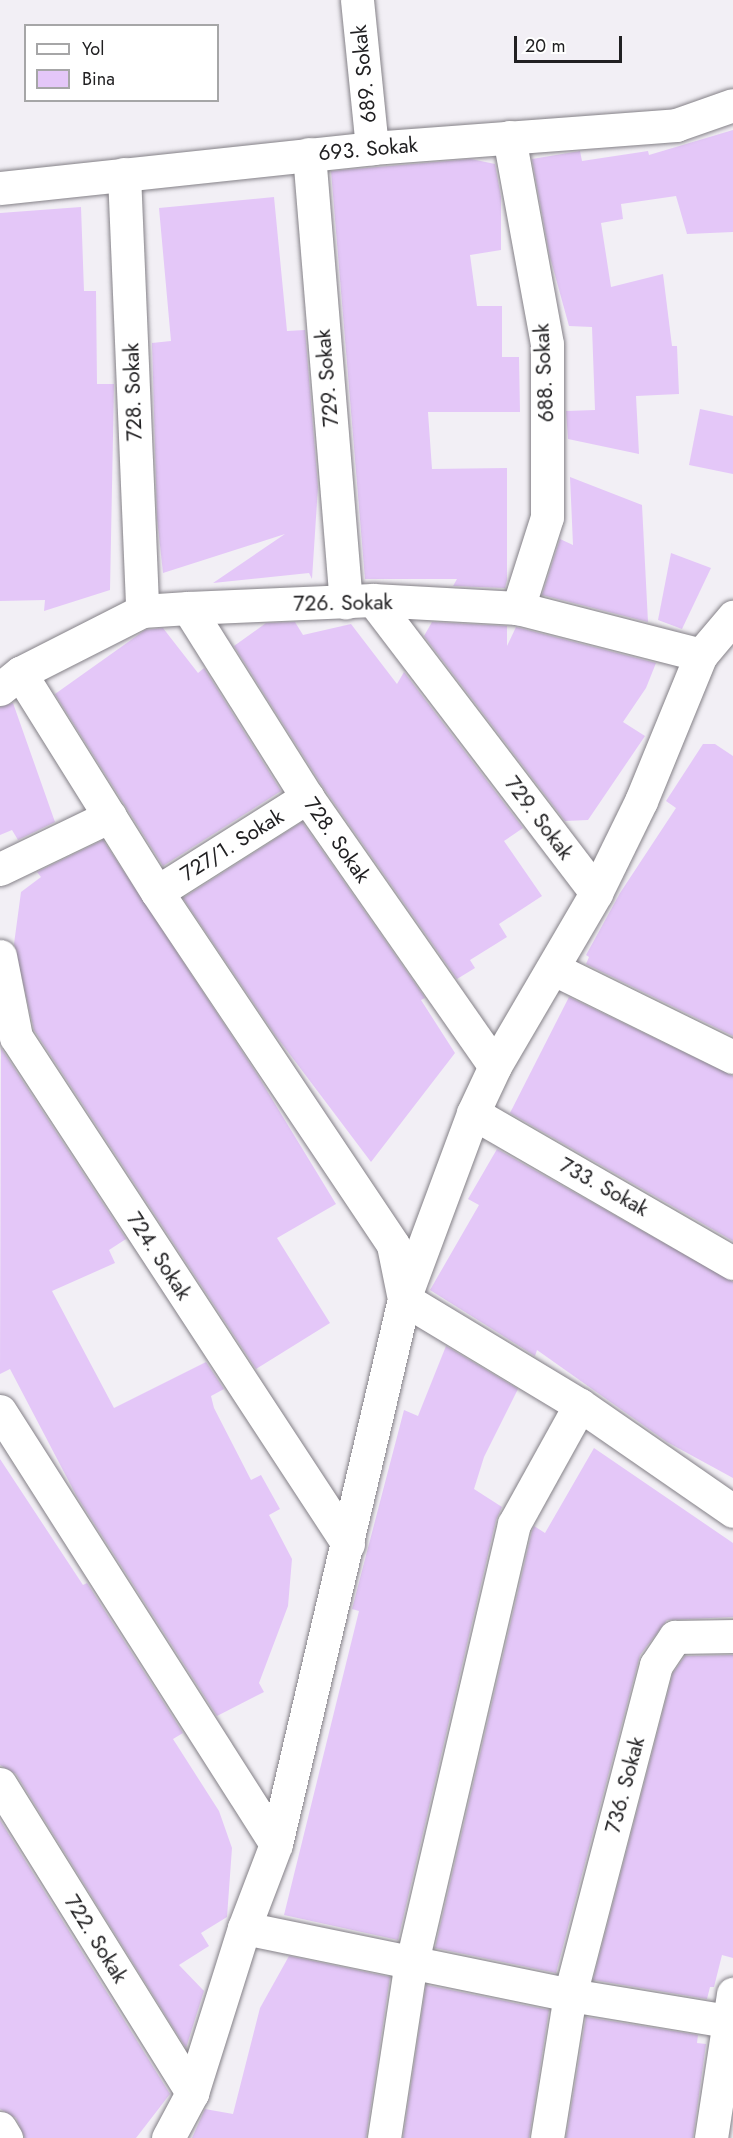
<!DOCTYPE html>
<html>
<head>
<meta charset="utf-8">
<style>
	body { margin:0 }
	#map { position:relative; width:733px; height:2138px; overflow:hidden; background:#f2eff5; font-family:Jost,sans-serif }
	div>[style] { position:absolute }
	.building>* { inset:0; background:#e4c7f8 }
	.roads { filter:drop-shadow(0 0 2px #848187) drop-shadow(0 0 2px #848187) }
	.street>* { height:33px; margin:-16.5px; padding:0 16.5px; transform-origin:16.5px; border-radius:16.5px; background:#fff }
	span { translate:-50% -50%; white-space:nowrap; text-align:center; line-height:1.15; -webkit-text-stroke:5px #fff; paint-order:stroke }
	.street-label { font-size:21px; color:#212022 }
	.legend { position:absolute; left:24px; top:24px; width:195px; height:78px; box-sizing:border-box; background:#fff; border:2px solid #a6a6a7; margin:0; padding:8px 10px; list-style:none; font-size:18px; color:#212022 }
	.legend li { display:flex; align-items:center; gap:12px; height:30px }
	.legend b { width:30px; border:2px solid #a6a6a7 }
	.scale { position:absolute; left:514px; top:36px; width:108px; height:27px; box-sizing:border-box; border:3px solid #212022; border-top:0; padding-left:8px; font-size:18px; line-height:21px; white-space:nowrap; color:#212022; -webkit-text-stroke:4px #fff; paint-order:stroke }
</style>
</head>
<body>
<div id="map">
	<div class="building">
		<div style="clip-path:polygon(733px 130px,733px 232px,687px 234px,676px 196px,621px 204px,623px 219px,601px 223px,611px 287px,663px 274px,672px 346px,677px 346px,679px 394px,636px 396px,639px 454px,568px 439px,566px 411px,595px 410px,592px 327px,569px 326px,550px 257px,532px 159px,580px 151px,582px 161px,648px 151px,649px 155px)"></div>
		<div style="clip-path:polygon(471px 159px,495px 164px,501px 197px,501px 250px,470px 255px,477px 306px,502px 306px,502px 357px,519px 357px,520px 412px,428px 412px,432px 469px,507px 468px,507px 580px,505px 588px,453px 586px,457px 579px,365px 579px,331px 171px)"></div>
		<div style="clip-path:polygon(274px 197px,287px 331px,305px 330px,318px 487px,312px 579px,309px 573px,213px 583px,285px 534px,163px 573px,157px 518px,152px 343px,171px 341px,159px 208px)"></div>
		<div style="clip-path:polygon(81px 207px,84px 291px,96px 291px,97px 384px,114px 384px,110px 590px,44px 611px,45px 600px,0 601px,0 213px)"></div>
		<div style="clip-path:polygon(700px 409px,733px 416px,733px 474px,689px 465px)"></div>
		<div style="clip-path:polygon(570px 477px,642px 505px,648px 622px,542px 595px,560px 539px,573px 545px)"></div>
		<div style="clip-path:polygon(671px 553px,711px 568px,682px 629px,658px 620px)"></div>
		<div style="clip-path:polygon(295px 622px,303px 635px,351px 624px,397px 684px,404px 672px,523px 828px,504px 841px,542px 896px,499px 924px,507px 937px,470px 960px,475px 968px,457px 979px,323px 787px,234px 646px,266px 623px)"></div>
		<div style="clip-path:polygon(432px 622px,507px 626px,507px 646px,516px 627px,656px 663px,646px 688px,623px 722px,645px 736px,588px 820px,565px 821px,424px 636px)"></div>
		<div style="clip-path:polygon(163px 628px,198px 673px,204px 668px,281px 791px,163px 866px,55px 694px,145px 630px)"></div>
		<div style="clip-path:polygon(13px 703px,55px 822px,18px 840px,12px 830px,0 835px,0 707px)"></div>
		<div style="clip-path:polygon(703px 744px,715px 744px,733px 756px,733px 1036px,586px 964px,589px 957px,586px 955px,620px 893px,676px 808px,666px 801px)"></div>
		<div style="clip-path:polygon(302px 822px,425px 998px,421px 1000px,455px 1053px,371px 1162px,276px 1036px,183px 898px)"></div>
		<div style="clip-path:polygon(103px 840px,258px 1076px,336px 1204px,277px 1238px,330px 1323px,256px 1369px,34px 1030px,14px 944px,21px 892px,41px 877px,37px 872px)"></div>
		<div style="clip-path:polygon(569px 997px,733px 1076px,733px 1241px,510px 1113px)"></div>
		<div style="clip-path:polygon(1px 1048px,126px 1239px,109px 1250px,115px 1263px,52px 1291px,114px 1408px,206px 1362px,224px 1389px,211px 1396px,214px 1408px,251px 1480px,261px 1475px,280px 1509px,269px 1515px,292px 1559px,288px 1606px,259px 1683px,264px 1692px,217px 1716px,76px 1495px,10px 1369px,0 1374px)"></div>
		<div style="clip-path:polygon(497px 1149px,733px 1282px,733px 1478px,667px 1442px,537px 1350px,535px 1356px,430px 1290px,479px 1205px,468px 1199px)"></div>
		<div style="clip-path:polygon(446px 1346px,518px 1389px,484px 1457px,474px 1489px,502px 1507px,496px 1520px,398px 1940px,284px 1915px,359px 1611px,352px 1609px,404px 1410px,418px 1416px)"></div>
		<div style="clip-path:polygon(594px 1448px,733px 1543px,733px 1617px,667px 1620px,640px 1655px,556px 1973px,435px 1948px,532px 1531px,534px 1526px,545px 1533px)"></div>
		<div style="clip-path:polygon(0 1459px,83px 1585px,87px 1583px,183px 1733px,173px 1739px,219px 1811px,232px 1848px,227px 1917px,201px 1933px,209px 1946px,179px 1965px,204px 1991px,186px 2048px,16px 1774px,0 1765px)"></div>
		<div style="clip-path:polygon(733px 1655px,733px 1958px,722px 1955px,714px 1987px,710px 1987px,707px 1999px,593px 1980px,673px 1673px,685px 1656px)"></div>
		<div style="clip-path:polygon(0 1820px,170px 2094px,136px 2138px,25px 2138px,16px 2118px,0 2109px)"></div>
		<div style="clip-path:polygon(289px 1956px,390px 1977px,366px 2138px,192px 2138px,205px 2109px,233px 2114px,260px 2008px)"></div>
		<div style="clip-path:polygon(426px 1985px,549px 2010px,529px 2138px,403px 2138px)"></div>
		<div style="clip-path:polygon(586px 2017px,698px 2035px,697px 2043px,706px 2044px,693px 2138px,566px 2138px)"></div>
	</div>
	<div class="roads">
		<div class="street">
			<div style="left:357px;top:0;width:149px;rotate:84.2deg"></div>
			<div style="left:509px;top:137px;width:210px;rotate:79.6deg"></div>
			<div style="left:547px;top:344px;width:173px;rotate:90deg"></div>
			<div style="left:547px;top:517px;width:96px;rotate:107.7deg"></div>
			<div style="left:309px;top:154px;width:450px;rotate:85.3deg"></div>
			<div style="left:124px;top:174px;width:437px;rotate:87.6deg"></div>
			<div style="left:0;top:188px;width:374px;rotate:-6.1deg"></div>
			<div style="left:372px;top:148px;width:305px;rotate:-4.3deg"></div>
			<div style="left:676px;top:125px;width:60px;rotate:-19.3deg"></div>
			<div style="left:373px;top:600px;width:368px;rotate:52.7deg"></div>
			<div style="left:188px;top:608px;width:223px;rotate:57.8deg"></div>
			<div style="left:307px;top:797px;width:328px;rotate:55.1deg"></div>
			<div style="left:20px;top:673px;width:258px;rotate:58deg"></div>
			<div style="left:157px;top:892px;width:425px;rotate:56.2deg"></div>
			<div style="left:393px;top:1245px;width:55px;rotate:78.5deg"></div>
			<div style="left:404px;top:1299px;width:205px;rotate:31.1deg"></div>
			<div style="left:580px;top:1405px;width:186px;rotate:34.7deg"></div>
			<div style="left:0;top:689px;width:26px;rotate:-39deg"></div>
			<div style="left:20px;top:673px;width:137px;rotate:-26.9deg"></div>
			<div style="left:142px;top:611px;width:46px;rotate:-3.7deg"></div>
			<div style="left:188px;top:608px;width:185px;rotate:-2.5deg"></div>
			<div style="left:373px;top:600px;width:145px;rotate:3.2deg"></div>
			<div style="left:518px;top:608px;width:189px;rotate:14.4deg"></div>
			<div style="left:0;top:869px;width:122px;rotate:-25.7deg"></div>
			<div style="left:157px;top:892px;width:178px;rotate:-32.3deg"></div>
			<div style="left:0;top:956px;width:83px;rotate:78.8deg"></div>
			<div style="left:16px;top:1037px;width:606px;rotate:56.78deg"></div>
			<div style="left:554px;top:969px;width:199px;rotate:26.2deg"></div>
			<div style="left:473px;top:1113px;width:300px;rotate:30deg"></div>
			<div style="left:0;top:1411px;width:513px;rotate:57.49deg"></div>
			<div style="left:0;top:1784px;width:364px;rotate:58.1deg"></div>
			<div style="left:244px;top:1928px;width:333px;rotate:11.6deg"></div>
			<div style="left:570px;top:1995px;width:165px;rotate:9.4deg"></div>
			<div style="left:0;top:2128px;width:12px;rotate:59deg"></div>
			<div style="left:168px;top:2138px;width:51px;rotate:-61.9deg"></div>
			<div style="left:192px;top:2093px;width:173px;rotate:-72.5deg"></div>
			<div style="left:244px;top:1928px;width:90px;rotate:-69.1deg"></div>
			<div style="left:276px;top:1844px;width:560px;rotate:-76.78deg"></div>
			<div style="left:404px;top:1299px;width:198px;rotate:-69.6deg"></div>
			<div style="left:473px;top:1113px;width:52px;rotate:-64.9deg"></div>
			<div style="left:495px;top:1066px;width:200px;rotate:-59.7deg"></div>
			<div style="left:596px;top:893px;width:102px;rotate:-63.9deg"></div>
			<div style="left:641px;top:801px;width:158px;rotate:-67.7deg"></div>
			<div style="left:701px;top:655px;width:50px;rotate:-49.9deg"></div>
			<div style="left:384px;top:2138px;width:165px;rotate:-81.3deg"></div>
			<div style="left:409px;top:1975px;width:463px;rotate:-76.9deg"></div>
			<div style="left:514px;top:1524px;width:136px;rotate:-61deg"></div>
			<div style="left:547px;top:2138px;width:145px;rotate:-80.9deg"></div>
			<div style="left:570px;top:1995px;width:341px;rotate:-75.4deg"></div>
			<div style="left:656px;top:1665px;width:34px;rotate:-56deg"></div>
			<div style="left:675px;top:1637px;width:58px;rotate:-1deg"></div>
			<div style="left:711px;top:2138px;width:146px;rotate:-81.3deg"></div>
		</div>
	</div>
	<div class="street-label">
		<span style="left:364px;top:74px;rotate:-96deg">689. Sokak</span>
		<span style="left:368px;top:149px;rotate:-5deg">693. Sokak</span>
		<span style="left:544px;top:373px;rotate:-93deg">688. Sokak</span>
		<span style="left:327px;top:378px;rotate:-95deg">729. Sokak</span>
		<span style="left:133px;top:392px;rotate:-92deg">728. Sokak</span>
		<span style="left:343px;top:603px;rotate:-1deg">726. Sokak</span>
		<span style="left:539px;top:818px;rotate:53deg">729. Sokak</span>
		<span style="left:337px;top:840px;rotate:55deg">728. Sokak</span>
		<span style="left:232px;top:845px;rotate:-32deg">727/1. Sokak</span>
		<span style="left:604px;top:1187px;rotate:29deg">733. Sokak</span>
		<span style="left:159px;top:1256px;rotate:57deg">724. Sokak</span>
		<span style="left:625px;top:1785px;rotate:-75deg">736. Sokak</span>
		<span style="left:96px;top:1939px;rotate:58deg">722. Sokak</span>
	</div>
	<ul class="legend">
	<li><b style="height:8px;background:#fff"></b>Yol</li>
	<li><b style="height:16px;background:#e4c7f8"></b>Bina</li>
	</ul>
	<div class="scale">20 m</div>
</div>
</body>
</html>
